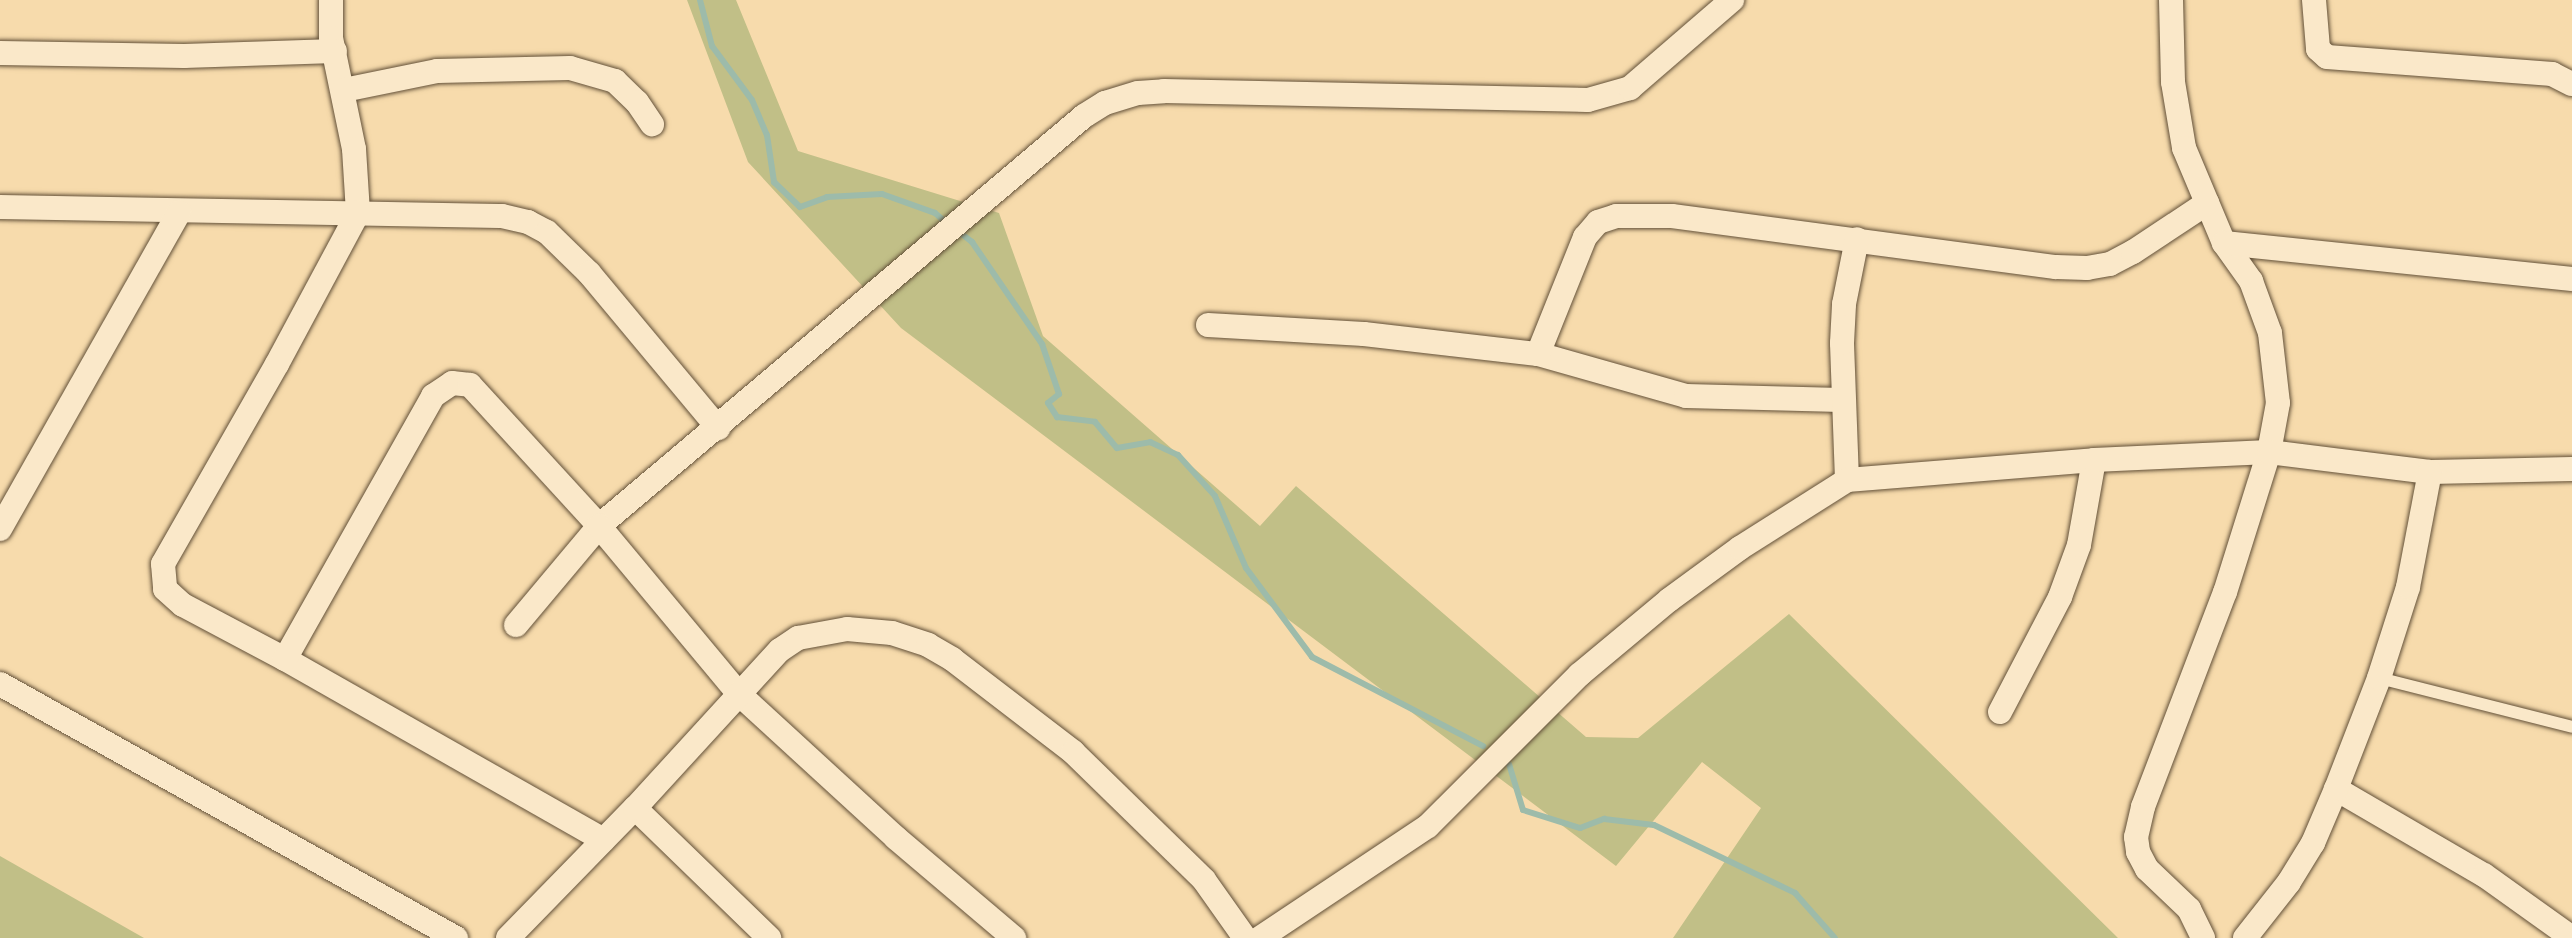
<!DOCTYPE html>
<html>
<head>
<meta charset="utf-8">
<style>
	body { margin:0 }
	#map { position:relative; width:2572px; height:938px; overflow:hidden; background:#f7dbac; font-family:"Old Standard TT",serif }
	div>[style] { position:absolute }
	.green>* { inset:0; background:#c1bf87 }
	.stream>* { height:6px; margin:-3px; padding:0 3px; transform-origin:3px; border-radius:3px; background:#9dbbaa }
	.roads { filter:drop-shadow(0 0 2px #625038) drop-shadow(0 0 2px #625038) }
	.lane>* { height:12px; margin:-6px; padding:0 6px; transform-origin:6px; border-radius:6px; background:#fae8c9 }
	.street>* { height:24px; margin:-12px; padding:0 12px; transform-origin:12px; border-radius:12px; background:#fae8c9 }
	span { translate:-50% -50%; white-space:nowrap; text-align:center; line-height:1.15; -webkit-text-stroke:6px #fae8c9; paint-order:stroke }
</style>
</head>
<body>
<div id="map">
	<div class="green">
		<div style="clip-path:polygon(687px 0,736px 0,798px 151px,999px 213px,1043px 336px,1260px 526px,1296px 486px,1586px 737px,1638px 738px,1789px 614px,2118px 938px,1673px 938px,1761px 808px,1702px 762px,1616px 866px,901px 328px,748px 162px)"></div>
		<div style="clip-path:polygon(0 856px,144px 938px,0 938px)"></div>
	</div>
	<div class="stream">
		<div style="left:700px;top:0;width:48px;rotate:75.4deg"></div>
		<div style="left:712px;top:46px;width:67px;rotate:53.5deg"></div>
		<div style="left:752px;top:100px;width:38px;rotate:67deg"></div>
		<div style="left:767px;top:135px;width:48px;rotate:81.5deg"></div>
		<div style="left:774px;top:182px;width:36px;rotate:44deg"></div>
		<div style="left:800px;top:207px;width:29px;rotate:-20deg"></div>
		<div style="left:827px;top:197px;width:55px;rotate:-3.1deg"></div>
		<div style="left:882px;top:194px;width:56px;rotate:19.7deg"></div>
		<div style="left:935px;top:213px;width:18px;rotate:41deg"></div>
		<div style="left:958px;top:231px;width:18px;rotate:38deg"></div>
		<div style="left:972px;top:242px;width:124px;rotate:55.5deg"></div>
		<div style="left:1042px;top:344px;width:53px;rotate:71.2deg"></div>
		<div style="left:1059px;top:394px;width:14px;rotate:141deg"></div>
		<div style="left:1048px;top:403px;width:17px;rotate:57deg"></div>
		<div style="left:1057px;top:417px;width:38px;rotate:7deg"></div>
		<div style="left:1095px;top:422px;width:34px;rotate:50deg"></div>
		<div style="left:1117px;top:448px;width:34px;rotate:-10deg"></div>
		<div style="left:1150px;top:442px;width:31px;rotate:25deg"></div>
		<div style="left:1178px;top:455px;width:55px;rotate:47.9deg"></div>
		<div style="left:1215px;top:496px;width:78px;rotate:66.7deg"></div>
		<div style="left:1246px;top:568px;width:111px;rotate:53.4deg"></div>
		<div style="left:1312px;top:657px;width:193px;rotate:27.5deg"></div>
		<div style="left:1509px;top:764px;width:48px;rotate:73.1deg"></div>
		<div style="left:1523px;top:810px;width:60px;rotate:17.5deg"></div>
		<div style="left:1580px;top:828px;width:26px;rotate:-21deg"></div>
		<div style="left:1604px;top:819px;width:50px;rotate:6.8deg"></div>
		<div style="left:1654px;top:825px;width:157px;rotate:25.7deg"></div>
		<div style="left:1795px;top:893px;width:60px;rotate:48.4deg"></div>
	</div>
	<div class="roads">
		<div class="lane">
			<div style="left:2379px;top:678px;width:199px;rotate:14.2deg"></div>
		</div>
		<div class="street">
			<div style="left:331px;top:0;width:38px;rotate:90deg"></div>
			<div style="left:331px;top:38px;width:113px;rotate:78.3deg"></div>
			<div style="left:354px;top:149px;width:64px;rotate:86.4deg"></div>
			<div style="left:358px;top:213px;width:171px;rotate:118.2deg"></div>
			<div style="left:277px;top:364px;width:230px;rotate:119.7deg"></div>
			<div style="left:163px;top:564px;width:25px;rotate:85deg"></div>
			<div style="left:165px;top:589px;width:24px;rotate:42deg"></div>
			<div style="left:183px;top:605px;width:115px;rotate:27.9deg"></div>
			<div style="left:285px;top:659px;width:366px;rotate:29.6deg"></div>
			<div style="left:2171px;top:0;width:82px;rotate:88.6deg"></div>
			<div style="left:2173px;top:82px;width:67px;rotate:80.5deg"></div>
			<div style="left:2184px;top:148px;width:103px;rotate:67.2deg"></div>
			<div style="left:2224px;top:243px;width:47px;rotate:54.6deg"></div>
			<div style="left:2251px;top:281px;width:55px;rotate:69.9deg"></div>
			<div style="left:2270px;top:333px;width:70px;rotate:83.5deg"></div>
			<div style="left:2278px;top:403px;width:50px;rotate:100.4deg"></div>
			<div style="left:2269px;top:452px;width:147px;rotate:107.4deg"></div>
			<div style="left:2225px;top:592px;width:230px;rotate:110.9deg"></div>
			<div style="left:2143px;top:807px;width:31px;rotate:103deg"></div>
			<div style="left:2136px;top:837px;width:15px;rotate:82deg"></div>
			<div style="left:2138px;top:852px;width:19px;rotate:62deg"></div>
			<div style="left:2147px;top:869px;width:58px;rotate:43.6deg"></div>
			<div style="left:2189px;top:909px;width:32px;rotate:64deg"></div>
			<div style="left:2314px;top:0;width:49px;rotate:85.3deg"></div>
			<div style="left:2318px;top:49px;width:12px;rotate:42deg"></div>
			<div style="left:2327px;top:57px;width:226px;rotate:4.3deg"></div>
			<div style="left:2552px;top:74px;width:22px;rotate:27deg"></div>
			<div style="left:0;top:53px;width:184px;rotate:0.9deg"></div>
			<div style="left:184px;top:56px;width:151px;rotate:-1.9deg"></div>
			<div style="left:344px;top:90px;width:95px;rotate:-11.5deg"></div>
			<div style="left:437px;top:71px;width:133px;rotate:-1.3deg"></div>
			<div style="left:570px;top:68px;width:47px;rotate:16.1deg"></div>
			<div style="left:615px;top:81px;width:30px;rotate:44deg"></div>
			<div style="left:637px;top:102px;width:27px;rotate:56deg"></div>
			<div style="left:0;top:207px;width:502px;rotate:1.03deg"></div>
			<div style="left:502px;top:216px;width:27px;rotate:13deg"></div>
			<div style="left:528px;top:222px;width:21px;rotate:28deg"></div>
			<div style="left:547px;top:232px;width:59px;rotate:44.3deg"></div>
			<div style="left:589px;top:273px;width:202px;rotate:50.2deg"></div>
			<div style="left:2224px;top:243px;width:350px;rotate:5.9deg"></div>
			<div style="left:1208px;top:325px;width:156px;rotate:3.3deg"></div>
			<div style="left:1364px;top:334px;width:175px;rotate:6.6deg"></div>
			<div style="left:1538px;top:354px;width:154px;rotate:15.8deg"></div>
			<div style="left:1686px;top:396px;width:155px;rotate:1.5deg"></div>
			<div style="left:1538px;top:354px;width:126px;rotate:-68.1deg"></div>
			<div style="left:1585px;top:237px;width:20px;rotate:-49deg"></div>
			<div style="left:1598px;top:222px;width:19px;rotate:-18deg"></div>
			<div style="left:1616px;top:216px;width:56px"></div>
			<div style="left:1672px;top:216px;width:387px;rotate:7.6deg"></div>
			<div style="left:2056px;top:267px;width:31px;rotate:2deg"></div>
			<div style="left:2087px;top:268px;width:23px;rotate:-10deg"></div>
			<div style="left:2110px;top:264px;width:26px;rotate:-28deg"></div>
			<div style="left:2133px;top:252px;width:89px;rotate:-33.5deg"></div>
			<div style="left:1847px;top:480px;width:137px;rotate:-92.1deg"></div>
			<div style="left:1842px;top:343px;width:39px;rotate:-87deg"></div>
			<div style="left:1844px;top:304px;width:66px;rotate:-78.7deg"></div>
			<div style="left:0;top:529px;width:364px;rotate:-60.5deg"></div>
			<div style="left:516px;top:625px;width:129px;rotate:-50deg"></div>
			<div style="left:599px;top:526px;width:635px;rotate:-40.21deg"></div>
			<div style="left:1084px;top:116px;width:25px;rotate:-32deg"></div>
			<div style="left:1105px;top:103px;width:34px;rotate:-17deg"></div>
			<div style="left:1138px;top:93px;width:26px;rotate:-4deg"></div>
			<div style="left:1164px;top:91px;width:424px;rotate:1.2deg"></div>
			<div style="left:1588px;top:100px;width:44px;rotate:-15.9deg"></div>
			<div style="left:1630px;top:88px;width:135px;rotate:-40.8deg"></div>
			<div style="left:285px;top:659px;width:302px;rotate:-60.6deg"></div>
			<div style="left:433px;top:396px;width:23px;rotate:-34deg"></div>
			<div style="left:452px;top:383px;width:18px;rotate:6deg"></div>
			<div style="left:470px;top:385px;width:191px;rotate:47.5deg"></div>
			<div style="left:599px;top:526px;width:219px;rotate:50.2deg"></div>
			<div style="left:739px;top:694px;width:213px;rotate:42.5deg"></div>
			<div style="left:896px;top:838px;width:155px;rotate:40.3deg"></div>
			<div style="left:0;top:684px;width:522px;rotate:29.12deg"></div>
			<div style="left:2000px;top:712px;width:130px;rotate:-62.4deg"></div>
			<div style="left:2060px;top:597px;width:55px;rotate:-69.9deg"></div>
			<div style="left:2079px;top:545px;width:86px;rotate:-80deg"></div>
			<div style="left:2336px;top:789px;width:171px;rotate:30.2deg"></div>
			<div style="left:2484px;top:875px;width:108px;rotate:35.6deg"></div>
			<div style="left:635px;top:808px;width:187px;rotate:44.1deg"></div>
			<div style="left:508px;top:938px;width:182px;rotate:-45.7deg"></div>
			<div style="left:635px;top:808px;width:214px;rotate:-47.5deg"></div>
			<div style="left:780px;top:650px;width:22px;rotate:-34deg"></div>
			<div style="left:798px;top:638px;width:50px;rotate:-10.4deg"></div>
			<div style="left:847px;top:629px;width:45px;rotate:5.1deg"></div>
			<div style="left:892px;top:633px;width:38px;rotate:18deg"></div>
			<div style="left:928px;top:645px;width:28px;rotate:30deg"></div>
			<div style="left:952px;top:659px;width:153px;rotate:37.5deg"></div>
			<div style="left:1073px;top:752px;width:183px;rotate:44.3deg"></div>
			<div style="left:1204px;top:880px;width:71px;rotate:54.7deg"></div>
			<div style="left:1260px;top:938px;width:202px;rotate:-33.7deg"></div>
			<div style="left:1428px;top:826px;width:214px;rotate:-45deg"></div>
			<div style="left:1579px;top:675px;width:117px;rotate:-39.8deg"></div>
			<div style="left:1669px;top:600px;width:88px;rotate:-36.2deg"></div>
			<div style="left:1740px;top:548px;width:127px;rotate:-32.4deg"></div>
			<div style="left:1847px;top:480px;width:248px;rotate:-4.6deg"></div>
			<div style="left:2094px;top:460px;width:175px;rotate:-2.6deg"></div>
			<div style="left:2269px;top:452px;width:162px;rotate:7.1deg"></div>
			<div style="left:2430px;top:472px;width:142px;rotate:-1.2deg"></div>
			<div style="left:2245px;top:938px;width:71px;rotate:-51.8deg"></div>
			<div style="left:2289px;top:882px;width:46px;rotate:-58.4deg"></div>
			<div style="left:2313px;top:843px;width:59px;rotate:-66.9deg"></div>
			<div style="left:2336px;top:789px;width:119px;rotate:-68.8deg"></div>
			<div style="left:2379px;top:678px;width:96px;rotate:-72.3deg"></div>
			<div style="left:2408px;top:587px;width:117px;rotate:-79.2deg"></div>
		</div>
	</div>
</div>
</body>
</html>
